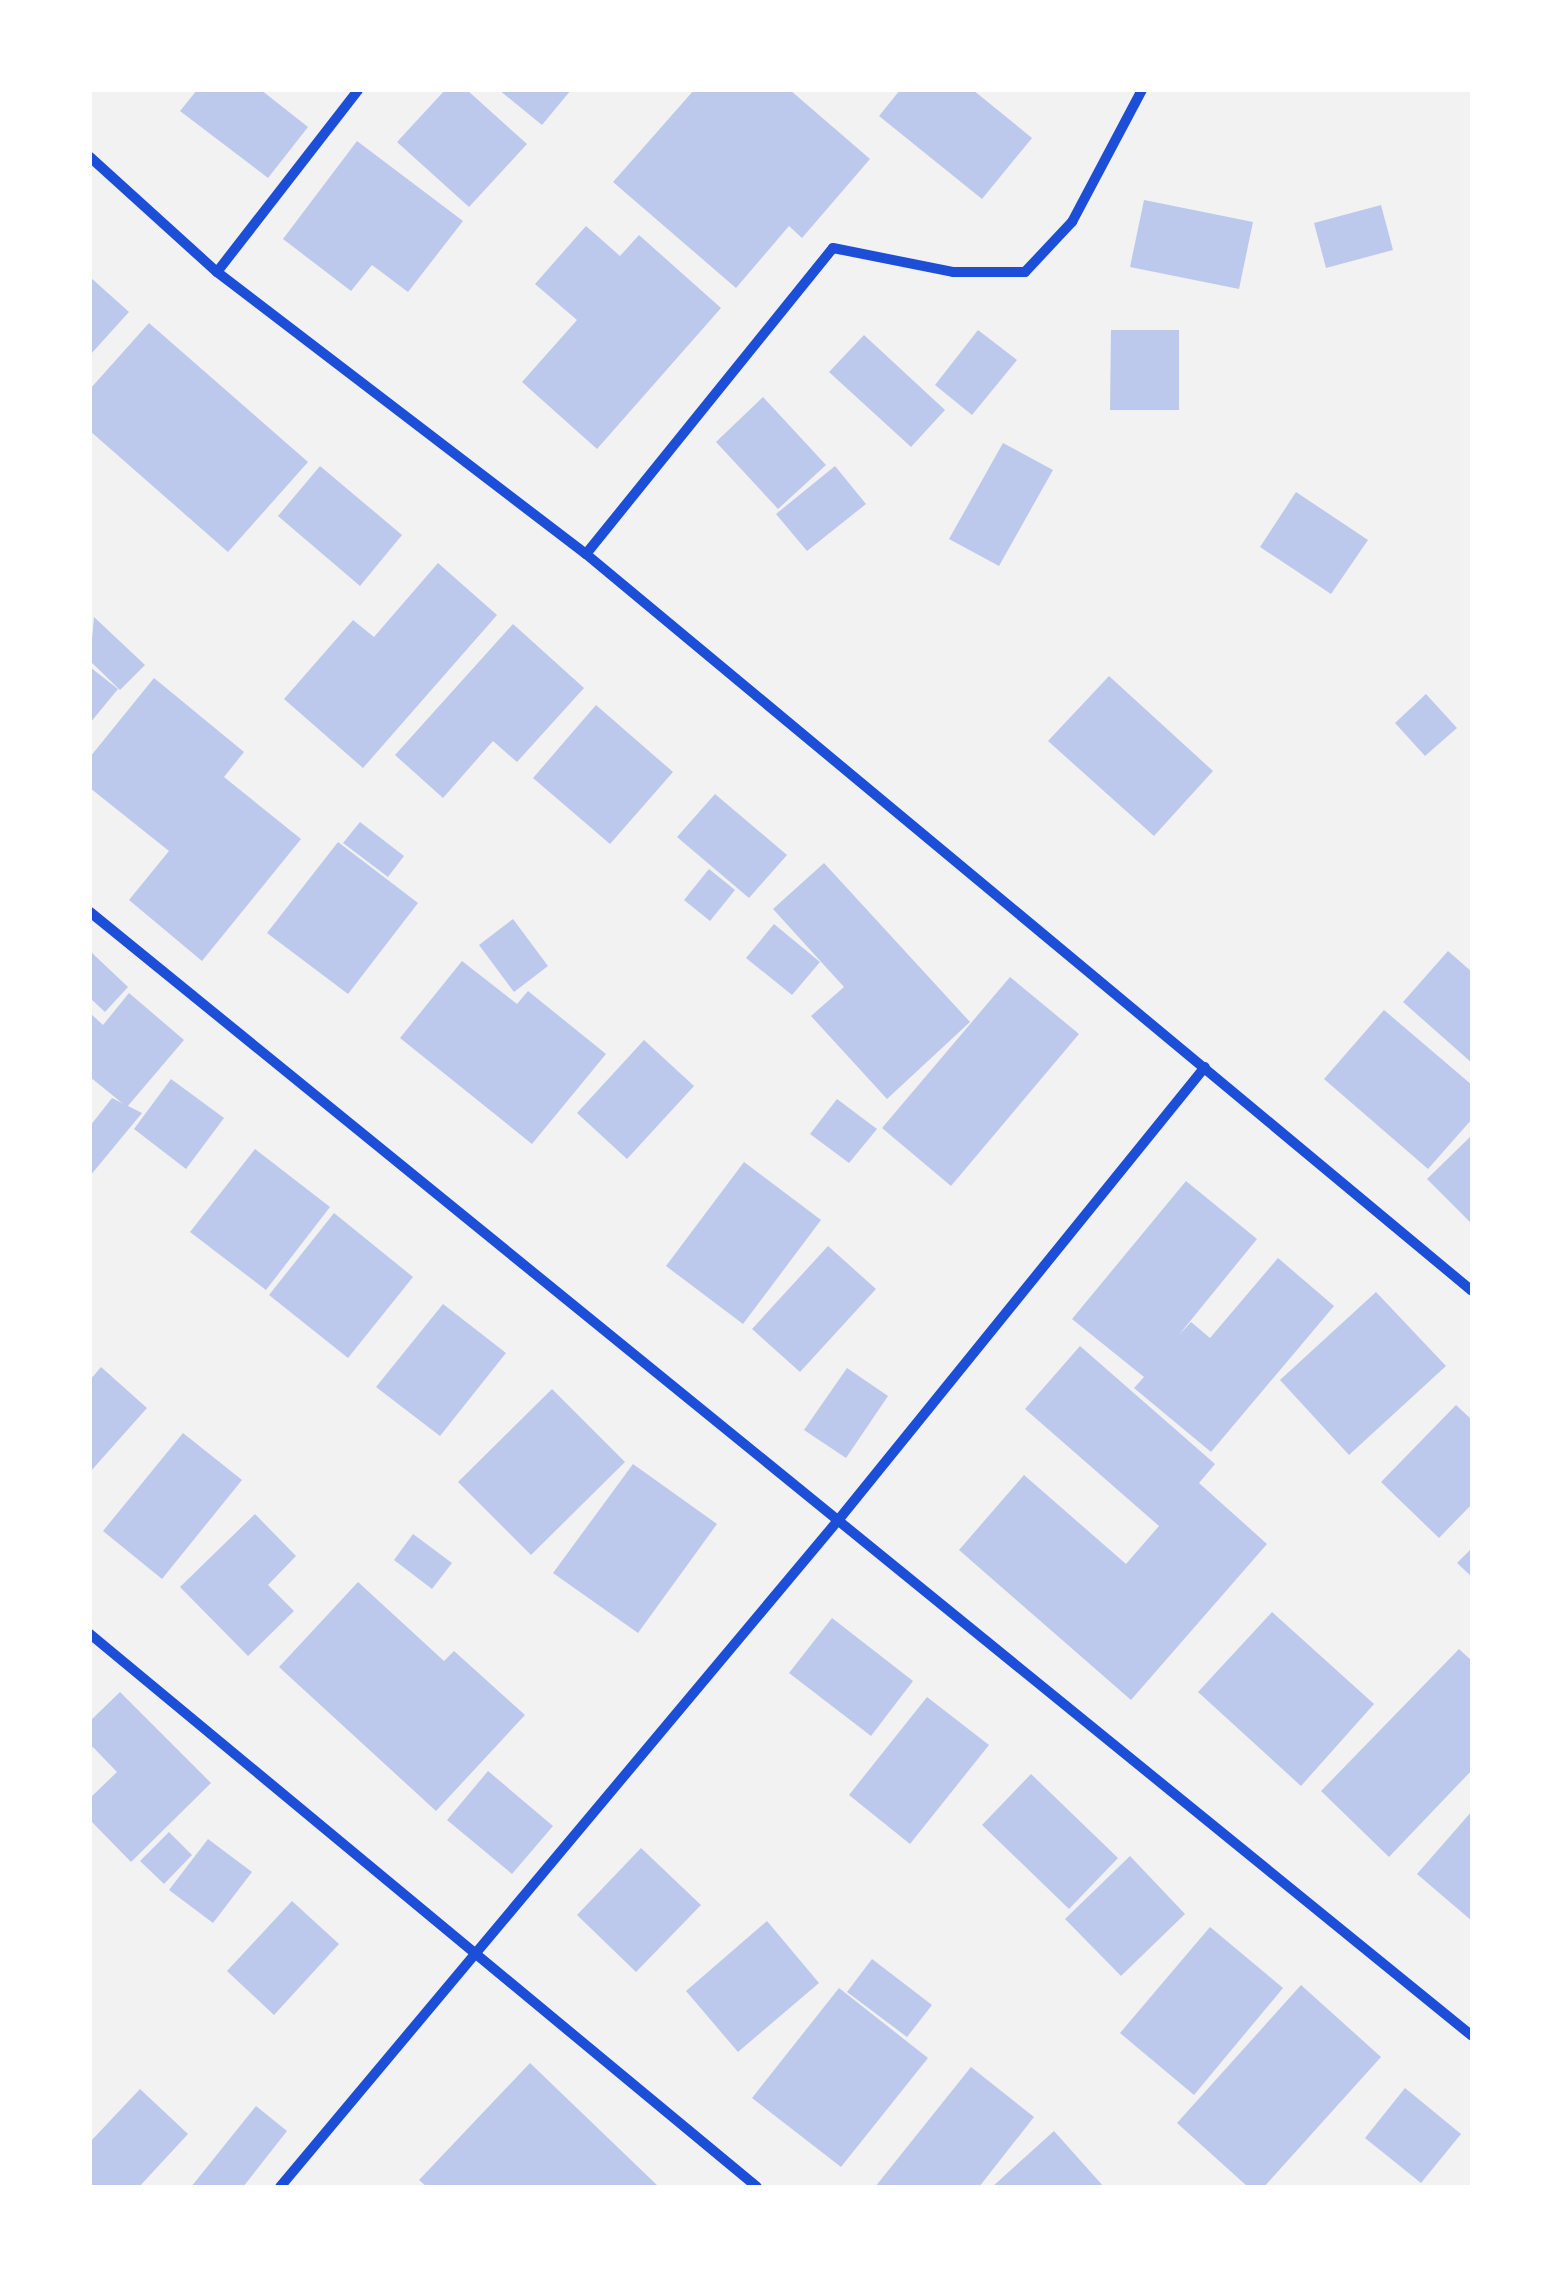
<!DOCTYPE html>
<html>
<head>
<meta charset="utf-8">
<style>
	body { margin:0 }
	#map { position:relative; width:1562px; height:2277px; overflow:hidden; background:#f2f2f2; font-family:Mulish,sans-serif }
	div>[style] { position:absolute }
	.building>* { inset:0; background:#bdc9ec }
	.minor>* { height:10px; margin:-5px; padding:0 5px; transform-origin:5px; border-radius:5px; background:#1d4ed8 }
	span { translate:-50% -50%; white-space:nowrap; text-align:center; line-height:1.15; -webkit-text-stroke:8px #fff; paint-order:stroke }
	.frame { position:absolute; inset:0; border:92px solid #fff; pointer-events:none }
</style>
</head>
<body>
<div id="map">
	<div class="building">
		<div style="clip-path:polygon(197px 90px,261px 90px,308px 127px,268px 178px,180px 111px)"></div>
		<div style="clip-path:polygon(445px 90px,467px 90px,527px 144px,469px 207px,397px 142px)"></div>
		<div style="clip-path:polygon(499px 90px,571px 90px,542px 125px)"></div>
		<div style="clip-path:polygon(694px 90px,790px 90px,870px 159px,802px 238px,789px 226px,736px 288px,613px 182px)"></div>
		<div style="clip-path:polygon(900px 90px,973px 90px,1032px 138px,982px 199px,879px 116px)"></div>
		<div style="clip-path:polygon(357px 141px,463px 221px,408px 292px,372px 265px,351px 291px,283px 239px)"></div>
		<div style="clip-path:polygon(1144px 200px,1253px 222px,1239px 289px,1130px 267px)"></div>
		<div style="clip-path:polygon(1381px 205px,1393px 250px,1326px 268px,1314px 223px)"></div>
		<div style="clip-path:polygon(586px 226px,620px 256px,639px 235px,721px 308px,597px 449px,522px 382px,577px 320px,535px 284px)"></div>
		<div style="clip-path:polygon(90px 277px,129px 312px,90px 355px)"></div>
		<div style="clip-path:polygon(149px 323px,308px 462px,228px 552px,90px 431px,90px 389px)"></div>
		<div style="clip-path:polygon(978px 330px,1017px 360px,972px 415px,935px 385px)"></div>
		<div style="clip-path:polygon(1111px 330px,1179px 330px,1179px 410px,1110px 410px)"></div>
		<div style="clip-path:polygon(864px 335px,945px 410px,911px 447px,829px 372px)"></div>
		<div style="clip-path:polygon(763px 397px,826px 465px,778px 509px,716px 442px)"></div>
		<div style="clip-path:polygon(1003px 443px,1053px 470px,999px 566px,949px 539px)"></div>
		<div style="clip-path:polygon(320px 466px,402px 535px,360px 586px,278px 516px)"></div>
		<div style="clip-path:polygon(835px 466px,866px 504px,807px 551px,776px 514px)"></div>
		<div style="clip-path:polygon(1296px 492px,1368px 540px,1331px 594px,1260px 547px)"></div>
		<div style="clip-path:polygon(438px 563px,497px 615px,363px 768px,284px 699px,353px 620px,374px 637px)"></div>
		<div style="clip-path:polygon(94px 617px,145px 665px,120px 690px,90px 661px)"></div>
		<div style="clip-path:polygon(513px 624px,584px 688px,517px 762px,493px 741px,443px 798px,395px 755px)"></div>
		<div style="clip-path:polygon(90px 667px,118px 689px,90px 723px)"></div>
		<div style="clip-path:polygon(1109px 676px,1213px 771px,1154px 836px,1048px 741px)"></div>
		<div style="clip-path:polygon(154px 678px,244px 752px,224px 777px,301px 839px,202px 961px,129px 900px,169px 851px,90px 788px,90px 757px)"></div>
		<div style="clip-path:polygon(1426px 694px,1457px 728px,1425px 756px,1395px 723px)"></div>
		<div style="clip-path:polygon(596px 705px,673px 772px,610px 844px,533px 778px)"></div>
		<div style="clip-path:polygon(715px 794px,787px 855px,749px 898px,677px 837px)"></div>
		<div style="clip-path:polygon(360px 822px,404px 856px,388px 877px,343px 843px)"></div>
		<div style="clip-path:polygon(338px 842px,418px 903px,348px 994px,267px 933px)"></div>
		<div style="clip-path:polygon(824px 863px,970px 1022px,887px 1099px,811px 1016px,844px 987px,773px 909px)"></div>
		<div style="clip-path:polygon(709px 869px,735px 890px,710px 921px,684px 900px)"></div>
		<div style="clip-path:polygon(513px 919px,548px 966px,514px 992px,479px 945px)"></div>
		<div style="clip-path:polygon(774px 924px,820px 962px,792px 995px,746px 958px)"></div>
		<div style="clip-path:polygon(90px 951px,128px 987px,105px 1012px,90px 998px)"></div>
		<div style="clip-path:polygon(1448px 951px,1472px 972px,1472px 1063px,1403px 1002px)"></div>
		<div style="clip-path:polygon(462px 961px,517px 1004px,528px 991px,606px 1054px,532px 1144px,400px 1038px)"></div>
		<div style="clip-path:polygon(1010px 977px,1079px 1034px,951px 1186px,882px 1128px)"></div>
		<div style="clip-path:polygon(129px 993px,184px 1040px,127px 1107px,90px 1077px,90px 1013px,103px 1025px)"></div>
		<div style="clip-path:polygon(1384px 1010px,1472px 1085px,1472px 1119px,1428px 1169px,1324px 1079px)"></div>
		<div style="clip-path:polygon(644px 1040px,694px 1086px,627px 1159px,577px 1113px)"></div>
		<div style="clip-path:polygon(171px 1079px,224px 1118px,186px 1169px,134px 1129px)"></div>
		<div style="clip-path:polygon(112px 1098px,142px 1113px,90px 1176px,90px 1126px)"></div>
		<div style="clip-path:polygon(837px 1099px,877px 1129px,849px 1163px,810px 1134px)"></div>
		<div style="clip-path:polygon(1472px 1135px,1472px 1224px,1427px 1179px)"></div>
		<div style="clip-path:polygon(255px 1149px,330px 1207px,266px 1290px,190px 1232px)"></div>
		<div style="clip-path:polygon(744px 1162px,821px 1220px,743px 1324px,666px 1266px)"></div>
		<div style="clip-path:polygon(1186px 1181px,1257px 1239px,1178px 1336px,1191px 1322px,1210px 1338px,1278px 1258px,1334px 1306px,1211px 1452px,1134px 1388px,1144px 1377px,1072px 1319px)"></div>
		<div style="clip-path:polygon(334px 1213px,413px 1277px,348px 1358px,269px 1295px)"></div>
		<div style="clip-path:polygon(828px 1246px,876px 1289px,800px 1372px,752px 1329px)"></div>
		<div style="clip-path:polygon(1376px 1292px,1446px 1366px,1349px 1455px,1280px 1380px)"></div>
		<div style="clip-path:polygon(443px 1304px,506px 1353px,440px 1436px,376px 1387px)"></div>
		<div style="clip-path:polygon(1080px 1346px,1215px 1464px,1199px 1483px,1267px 1544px,1131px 1700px,959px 1550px,1024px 1475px,1126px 1564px,1159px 1526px,1025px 1409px)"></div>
		<div style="clip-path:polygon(101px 1367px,147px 1408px,90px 1472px,90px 1380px)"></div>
		<div style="clip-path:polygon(847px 1368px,888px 1396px,846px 1458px,804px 1430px)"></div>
		<div style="clip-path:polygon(552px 1389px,625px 1462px,531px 1555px,458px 1482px)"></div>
		<div style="clip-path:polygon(1456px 1405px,1472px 1420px,1472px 1504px,1439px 1538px,1381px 1482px)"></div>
		<div style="clip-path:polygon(183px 1433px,242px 1480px,162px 1579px,103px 1531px)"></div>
		<div style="clip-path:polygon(633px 1464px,717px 1524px,638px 1633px,553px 1573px)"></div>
		<div style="clip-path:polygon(255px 1514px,296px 1556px,268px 1585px,294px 1611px,248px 1656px,180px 1587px)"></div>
		<div style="clip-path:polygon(413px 1534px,452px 1563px,432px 1589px,394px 1560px)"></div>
		<div style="clip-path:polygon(1472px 1548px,1472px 1577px,1457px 1563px)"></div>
		<div style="clip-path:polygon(358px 1582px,444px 1661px,454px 1651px,525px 1715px,436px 1811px,279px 1667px)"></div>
		<div style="clip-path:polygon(1272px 1612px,1374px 1704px,1301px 1786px,1198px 1692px)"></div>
		<div style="clip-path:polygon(832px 1618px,913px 1681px,871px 1736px,789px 1673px)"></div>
		<div style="clip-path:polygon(1459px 1649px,1472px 1661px,1472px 1770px,1389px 1857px,1321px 1791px)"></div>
		<div style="clip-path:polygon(120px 1692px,211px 1783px,131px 1862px,90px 1820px,90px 1798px,117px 1772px,90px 1744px,90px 1721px)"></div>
		<div style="clip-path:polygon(927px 1697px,989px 1745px,910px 1844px,849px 1795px)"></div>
		<div style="clip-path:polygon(488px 1771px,553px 1826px,512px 1874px,447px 1820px)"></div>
		<div style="clip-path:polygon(1031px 1774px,1118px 1858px,1069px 1909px,982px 1825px)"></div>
		<div style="clip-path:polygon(1472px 1811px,1472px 1921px,1417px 1874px)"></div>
		<div style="clip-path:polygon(169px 1832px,192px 1855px,164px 1884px,140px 1861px)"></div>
		<div style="clip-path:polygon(208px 1839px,252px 1872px,213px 1923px,169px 1890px)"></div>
		<div style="clip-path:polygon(641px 1848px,701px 1905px,636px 1972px,577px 1915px)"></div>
		<div style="clip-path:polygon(1130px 1856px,1185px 1914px,1121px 1976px,1065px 1919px)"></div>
		<div style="clip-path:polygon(292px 1901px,339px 1944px,274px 2015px,227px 1971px)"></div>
		<div style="clip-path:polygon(767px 1921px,819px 1983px,738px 2052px,686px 1991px)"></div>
		<div style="clip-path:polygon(1210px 1927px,1283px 1988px,1194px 2095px,1120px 2033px)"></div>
		<div style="clip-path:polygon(872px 1959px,932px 2005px,907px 2037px,847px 1992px)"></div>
		<div style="clip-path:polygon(1301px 1985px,1381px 2057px,1264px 2187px,1248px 2187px,1177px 2123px)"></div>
		<div style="clip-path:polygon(839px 1988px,928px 2058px,841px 2167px,752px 2098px)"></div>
		<div style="clip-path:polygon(530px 2063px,659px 2187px,427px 2187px,419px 2180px)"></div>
		<div style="clip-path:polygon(971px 2067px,1034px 2117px,979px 2187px,875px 2187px)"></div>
		<div style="clip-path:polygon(1405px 2088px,1461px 2134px,1421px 2183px,1365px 2138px)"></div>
		<div style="clip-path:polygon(140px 2089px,188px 2134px,139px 2187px,90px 2187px,90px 2142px)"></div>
		<div style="clip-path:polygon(256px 2106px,287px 2131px,243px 2187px,191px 2187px)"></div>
		<div style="clip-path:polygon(1054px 2131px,1104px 2187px,992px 2187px)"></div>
	</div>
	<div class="minor">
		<div style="left:90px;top:157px;width:171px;rotate:42.2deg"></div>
		<div style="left:217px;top:272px;width:464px;rotate:37.4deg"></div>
		<div style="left:586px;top:554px;width:1152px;rotate:39.75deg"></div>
		<div style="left:217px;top:272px;width:230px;rotate:-52.2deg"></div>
		<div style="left:586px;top:554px;width:393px;rotate:-51.1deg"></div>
		<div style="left:833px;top:248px;width:122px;rotate:11.3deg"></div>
		<div style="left:953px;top:272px;width:72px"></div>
		<div style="left:1025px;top:272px;width:69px;rotate:-46.8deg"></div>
		<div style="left:1072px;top:222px;width:149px;rotate:-62.1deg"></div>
		<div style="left:90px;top:912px;width:1781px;rotate:39.12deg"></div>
		<div style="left:90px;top:1634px;width:866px;rotate:39.66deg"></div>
		<div style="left:280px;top:2187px;width:872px;rotate:-50.07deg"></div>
		<div style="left:840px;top:1518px;width:580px;rotate:-51.02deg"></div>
	</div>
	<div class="frame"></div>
</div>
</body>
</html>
